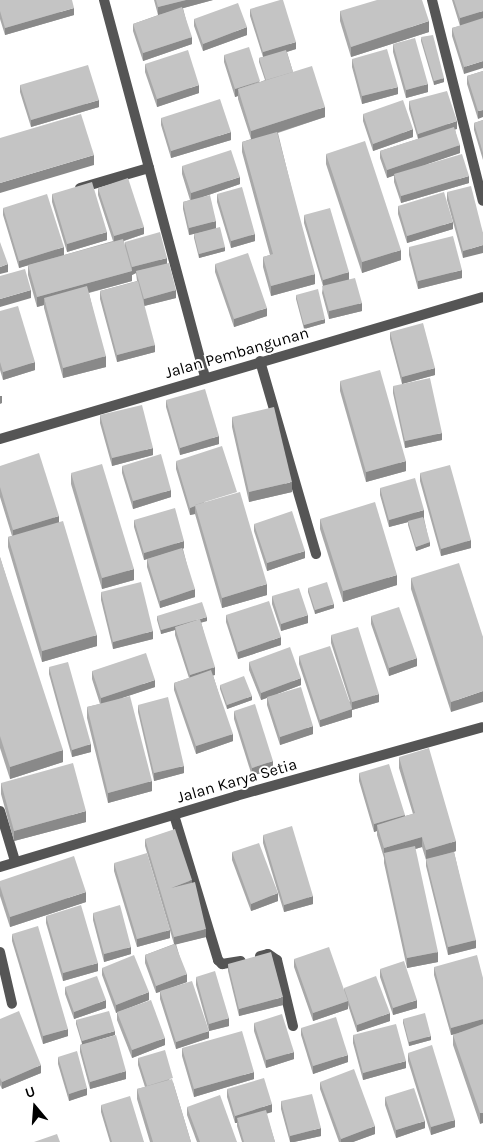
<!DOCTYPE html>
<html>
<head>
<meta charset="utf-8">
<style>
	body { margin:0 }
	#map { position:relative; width:483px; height:1142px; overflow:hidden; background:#fff; font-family:Karla,sans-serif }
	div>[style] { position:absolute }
	.service>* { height:10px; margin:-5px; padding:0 5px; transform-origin:5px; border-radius:5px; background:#555 }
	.minor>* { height:10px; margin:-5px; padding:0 5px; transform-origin:5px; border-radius:5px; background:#555 }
	.tertiary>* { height:10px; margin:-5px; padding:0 5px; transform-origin:5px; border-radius:5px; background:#555 }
	.wall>* { inset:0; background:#a9a9a9 }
	.shaded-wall>* { inset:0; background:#898989 }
	.building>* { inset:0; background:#c4c4c4 }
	span { translate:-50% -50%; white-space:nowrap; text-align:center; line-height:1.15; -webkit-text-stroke:4px #fff; paint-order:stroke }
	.street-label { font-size:16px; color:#000 }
	.north { position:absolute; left:10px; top:1082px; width:50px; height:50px; -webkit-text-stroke:4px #fff; paint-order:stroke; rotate:342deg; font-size:14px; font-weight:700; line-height:20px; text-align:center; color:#000 }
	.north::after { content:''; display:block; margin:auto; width:18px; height:22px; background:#000; clip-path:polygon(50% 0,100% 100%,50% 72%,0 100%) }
</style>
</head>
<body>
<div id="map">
	<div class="service">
		<div style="left:260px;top:361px;width:201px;rotate:73.8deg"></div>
	</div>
	<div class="minor">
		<div style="left:104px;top:0;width:391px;rotate:75deg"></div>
		<div style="left:432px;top:0;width:207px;rotate:75.8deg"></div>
		<div style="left:80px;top:188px;width:72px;rotate:-16.2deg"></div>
		<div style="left:0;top:811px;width:52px;rotate:73.3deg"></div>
		<div style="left:174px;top:815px;width:152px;rotate:73.1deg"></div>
		<div style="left:218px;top:960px;width:6px;rotate:45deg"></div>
		<div style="left:222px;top:964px;width:19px;rotate:-9deg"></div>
		<div style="left:0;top:867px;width:246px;rotate:-16.7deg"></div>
		<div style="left:236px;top:796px;width:256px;rotate:-15.6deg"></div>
		<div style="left:0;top:952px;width:53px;rotate:77deg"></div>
		<div style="left:260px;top:956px;width:8px;rotate:-14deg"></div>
		<div style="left:268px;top:954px;width:11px;rotate:34deg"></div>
		<div style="left:277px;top:960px;width:68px;rotate:76.4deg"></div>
	</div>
	<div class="tertiary">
		<div style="left:0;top:439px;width:503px;rotate:-16.38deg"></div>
	</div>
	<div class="wall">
		<div style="clip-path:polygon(0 0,74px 15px,5px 35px,0 19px)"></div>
		<div style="clip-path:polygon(154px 0,213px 0,183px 8px,192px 44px,143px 61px,133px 31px,133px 24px,164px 13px,158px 15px)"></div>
		<div style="clip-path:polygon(452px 0,483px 0,464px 74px,452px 36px,452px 28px,460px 26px)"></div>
		<div style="clip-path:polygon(250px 9px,296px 49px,287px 52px,293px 72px,325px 117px,278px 133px,315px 284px,271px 296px,263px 267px,263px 257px,270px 255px,242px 152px,242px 142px,251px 139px,238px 99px,238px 96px,235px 97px,224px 62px,224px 55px,260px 82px,265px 80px,259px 62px,259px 58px,263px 57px,250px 16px)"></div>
		<div style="clip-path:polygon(340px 11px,429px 32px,351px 57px,340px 21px)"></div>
		<div style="clip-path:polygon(194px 19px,247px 35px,203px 51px,194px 26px)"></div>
		<div style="clip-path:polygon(421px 37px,444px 82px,434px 85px,421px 41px)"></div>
		<div style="clip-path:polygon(393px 44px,428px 92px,406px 98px,393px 52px)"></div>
		<div style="clip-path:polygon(352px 59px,398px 94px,362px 104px,352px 67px)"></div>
		<div style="clip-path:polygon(145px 64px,199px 93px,157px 107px,145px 72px)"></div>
		<div style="clip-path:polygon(483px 71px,478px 119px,467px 84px,467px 76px)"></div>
		<div style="clip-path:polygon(20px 85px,99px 107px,31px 127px,20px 92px)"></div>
		<div style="clip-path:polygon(409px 101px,457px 129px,455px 129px,460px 153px,426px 164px,469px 183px,401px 203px,394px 182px,394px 175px,387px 178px,380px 158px,380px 151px,418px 139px,409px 109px)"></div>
		<div style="clip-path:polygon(363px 114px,413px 137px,373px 151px,363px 121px)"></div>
		<div style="clip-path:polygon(161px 118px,231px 140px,171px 158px,161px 125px)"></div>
		<div style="clip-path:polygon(483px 120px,483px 160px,474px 130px,474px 123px)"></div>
		<div style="clip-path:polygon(326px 154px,401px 260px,362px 273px,326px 164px)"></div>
		<div style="clip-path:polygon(182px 166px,240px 184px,203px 197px,225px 251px,199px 258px,194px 238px,194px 234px,210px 230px,189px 235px,183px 209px,183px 202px,190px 200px,182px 174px)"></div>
		<div style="clip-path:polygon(98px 188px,144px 234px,124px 241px,125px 247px,125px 242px,167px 263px,176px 298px,144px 306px,155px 352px,117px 362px,100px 299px,100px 291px,137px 281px,136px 273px,132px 275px,132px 272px,132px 281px,89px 293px,106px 367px,63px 378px,44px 308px,44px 305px,37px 307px,28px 275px,28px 265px,19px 268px,3px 215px,3px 208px,64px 255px,113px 241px,98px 195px)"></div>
		<div style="clip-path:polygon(447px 192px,483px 233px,463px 258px,447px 200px)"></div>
		<div style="clip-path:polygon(52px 194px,107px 240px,67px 252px,52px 202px)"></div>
		<div style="clip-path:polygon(217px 194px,255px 241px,231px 248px,217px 202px)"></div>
		<div style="clip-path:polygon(398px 206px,453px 229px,407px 243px,398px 214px)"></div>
		<div style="clip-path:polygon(304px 215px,349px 279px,362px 311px,329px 319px,322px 293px,323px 286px,304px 223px)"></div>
		<div style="clip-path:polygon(409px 247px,462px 278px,418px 289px,409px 255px)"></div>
		<div style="clip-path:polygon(215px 264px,267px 316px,234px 327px,215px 272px)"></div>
		<div style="clip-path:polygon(296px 295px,325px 323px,304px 329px,296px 299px)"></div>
		<div style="clip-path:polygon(0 311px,35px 370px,3px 380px,0 370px)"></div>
		<div style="clip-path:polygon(390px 332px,435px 375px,402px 384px,390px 339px)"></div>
		<div style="clip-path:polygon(340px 381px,406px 471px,366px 482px,340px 391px)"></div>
		<div style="clip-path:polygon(393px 386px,442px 440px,405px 448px,393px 393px)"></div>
		<div style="clip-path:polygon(166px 400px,219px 444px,180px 455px,166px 407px)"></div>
		<div style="clip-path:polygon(100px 415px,153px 455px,112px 466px,100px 423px)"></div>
		<div style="clip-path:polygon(232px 417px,292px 492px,249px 502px,232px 427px)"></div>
		<div style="clip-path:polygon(176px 461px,267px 595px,222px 608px,195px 514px,190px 515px,176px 469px)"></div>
		<div style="clip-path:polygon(0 466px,59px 522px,97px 646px,42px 662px,8px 547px,8px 537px,12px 536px,0 497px)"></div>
		<div style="clip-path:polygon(122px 466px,171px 497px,133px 509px,122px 473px)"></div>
		<div style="clip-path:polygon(71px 473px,134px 580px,102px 589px,71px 484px)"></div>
		<div style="clip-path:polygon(420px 473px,471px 548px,441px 556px,420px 481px)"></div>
		<div style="clip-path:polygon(380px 488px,424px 518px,430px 546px,416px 551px,408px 525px,408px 522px,389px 527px,380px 495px)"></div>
		<div style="clip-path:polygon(320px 519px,397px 585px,343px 602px,320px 529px)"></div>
		<div style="clip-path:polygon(134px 520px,184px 548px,183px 549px,195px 597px,160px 608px,147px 567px,147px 559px,144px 560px,134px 527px)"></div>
		<div style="clip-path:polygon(254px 524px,305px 558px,267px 571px,254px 531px)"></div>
		<div style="clip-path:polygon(0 557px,63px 762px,10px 779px,0 748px)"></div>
		<div style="clip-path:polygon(411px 578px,483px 637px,451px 712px,411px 589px)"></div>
		<div style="clip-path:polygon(308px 588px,334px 608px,315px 614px,308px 592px)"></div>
		<div style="clip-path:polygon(101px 592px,153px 639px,113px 649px,101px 600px)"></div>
		<div style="clip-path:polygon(272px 596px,308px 623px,281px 631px,272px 604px)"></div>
		<div style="clip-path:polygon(226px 615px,281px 645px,238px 659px,226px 622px)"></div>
		<div style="clip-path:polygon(157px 616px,207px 621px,201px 622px,215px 675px,213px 675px,233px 741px,196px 754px,174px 690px,174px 683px,189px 678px,175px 635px,175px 630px,161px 634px,157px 620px)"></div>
		<div style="clip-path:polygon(371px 616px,417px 666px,389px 676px,371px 624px)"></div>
		<div style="clip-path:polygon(331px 635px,379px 702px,352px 710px,352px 717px,320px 727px,299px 664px,299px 656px,350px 702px,331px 643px)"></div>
		<div style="clip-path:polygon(249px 662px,301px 685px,277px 694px,313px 734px,280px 745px,267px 705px,267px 698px,261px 700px,249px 670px)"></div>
		<div style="clip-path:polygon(49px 667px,91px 752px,72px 757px,49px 674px)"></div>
		<div style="clip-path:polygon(92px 671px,155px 687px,122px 698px,152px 791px,108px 803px,87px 718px,87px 707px,100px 704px,92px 679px)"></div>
		<div style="clip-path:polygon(220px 685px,252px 700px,227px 709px,220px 689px)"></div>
		<div style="clip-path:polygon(138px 705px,184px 773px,154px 781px,138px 712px)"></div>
		<div style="clip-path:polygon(234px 711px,273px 769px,252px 776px,234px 719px)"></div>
		<div style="clip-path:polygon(399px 757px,456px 851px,454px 852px,476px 948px,448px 955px,426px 866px,426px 860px,422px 847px,415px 849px,438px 962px,407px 968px,384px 863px,384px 858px,377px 835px,377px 831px,374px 832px,359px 781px,359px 773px,405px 816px,413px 814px,399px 768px)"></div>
		<div style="clip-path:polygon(1px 783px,86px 822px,14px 841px,1px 794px)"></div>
		<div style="clip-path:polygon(263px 835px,313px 904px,284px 912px,263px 843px)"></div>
		<div style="clip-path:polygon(145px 839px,192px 883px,206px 937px,176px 944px,187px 982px,171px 988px,209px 1038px,176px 1049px,160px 999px,160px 992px,156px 993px,145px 963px,145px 955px,174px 944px,145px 846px)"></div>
		<div style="clip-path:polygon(232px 852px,278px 901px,251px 911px,232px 860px)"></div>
		<div style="clip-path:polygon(114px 863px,170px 938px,137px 947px,114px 871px)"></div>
		<div style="clip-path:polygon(0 881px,86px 902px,10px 927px,0 896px)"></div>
		<div style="clip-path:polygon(93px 913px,131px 954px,104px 962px,93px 920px)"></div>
		<div style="clip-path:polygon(46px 916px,98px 971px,63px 981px,46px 923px)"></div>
		<div style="clip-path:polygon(12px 934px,68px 1036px,43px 1044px,12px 941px)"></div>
		<div style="clip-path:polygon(294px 959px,344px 991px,344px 988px,390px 1021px,357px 1032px,348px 1005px,348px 1009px,313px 1021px,294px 967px)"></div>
		<div style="clip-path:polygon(228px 964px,283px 1005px,239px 1016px,228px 971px)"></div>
		<div style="clip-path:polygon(434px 967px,483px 978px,480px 1124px,453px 1045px,453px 1035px,457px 1034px,451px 1035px,434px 975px)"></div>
		<div style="clip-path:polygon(102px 968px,149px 1000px,116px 1013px,102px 975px)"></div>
		<div style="clip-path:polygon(380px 969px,417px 1008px,393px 1015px,380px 977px)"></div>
		<div style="clip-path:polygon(196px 977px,229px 1026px,209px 1031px,196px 985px)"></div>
		<div style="clip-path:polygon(65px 987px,106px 1008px,74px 1019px,65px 994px)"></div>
		<div style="clip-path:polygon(117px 1012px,165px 1045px,132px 1058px,117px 1020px)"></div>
		<div style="clip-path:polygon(0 1019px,41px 1073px,2px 1089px,0 1085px)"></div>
		<div style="clip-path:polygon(403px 1019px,431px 1040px,409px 1046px,403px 1023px)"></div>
		<div style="clip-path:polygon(76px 1020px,115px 1035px,96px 1040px,126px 1079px,90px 1089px,80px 1052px,80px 1045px,82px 1044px,76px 1024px)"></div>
		<div style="clip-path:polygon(254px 1023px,294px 1059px,266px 1068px,254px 1031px)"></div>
		<div style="clip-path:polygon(301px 1028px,348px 1062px,313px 1074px,301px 1035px)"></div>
		<div style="clip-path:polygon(353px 1035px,406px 1068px,363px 1080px,353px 1043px)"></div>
		<div style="clip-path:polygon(182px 1048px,254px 1079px,194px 1097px,182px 1056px)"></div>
		<div style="clip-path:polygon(408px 1053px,455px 1127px,431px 1135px,408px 1061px)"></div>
		<div style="clip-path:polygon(58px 1057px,87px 1095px,69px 1101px,58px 1064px)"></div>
		<div style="clip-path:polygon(138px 1058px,173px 1082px,191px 1142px,150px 1142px,137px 1099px,137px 1089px,145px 1087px,138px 1065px)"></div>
		<div style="clip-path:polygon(320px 1082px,375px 1134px,353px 1142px,339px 1142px,320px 1089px)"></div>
		<div style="clip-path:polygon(227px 1089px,272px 1112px,266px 1113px,275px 1142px,242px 1142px,237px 1126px,237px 1123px,235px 1123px,227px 1097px)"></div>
		<div style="clip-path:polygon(385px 1097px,425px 1128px,396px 1138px,385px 1105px)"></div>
		<div style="clip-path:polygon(281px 1101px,321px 1136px,294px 1142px,290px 1142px,281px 1109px)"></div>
		<div style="clip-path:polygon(101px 1105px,144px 1142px,110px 1142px,101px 1112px)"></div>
		<div style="clip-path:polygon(187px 1107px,237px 1142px,197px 1142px,187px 1115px)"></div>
	</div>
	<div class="shaded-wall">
		<div style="clip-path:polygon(186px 0,213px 0,158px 15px,158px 7px)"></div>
		<div style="clip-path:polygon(74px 8px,74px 15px,5px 35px,5px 28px)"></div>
		<div style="clip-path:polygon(483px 11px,483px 19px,460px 26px,460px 18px)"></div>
		<div style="clip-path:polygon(429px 21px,429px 32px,351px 57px,351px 47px)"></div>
		<div style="clip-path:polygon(247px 27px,247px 35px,203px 51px,203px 44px)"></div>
		<div style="clip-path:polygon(192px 37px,192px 44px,143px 61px,143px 53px)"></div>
		<div style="clip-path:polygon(296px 42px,296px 49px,263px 59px,263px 52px)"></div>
		<div style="clip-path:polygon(483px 61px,483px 68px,464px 74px,464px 67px)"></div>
		<div style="clip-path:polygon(444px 78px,444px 82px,434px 85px,434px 81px)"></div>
		<div style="clip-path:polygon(260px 81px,238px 89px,238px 96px,235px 97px,235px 89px)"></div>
		<div style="clip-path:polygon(428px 84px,428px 92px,406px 98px,406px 90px)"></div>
		<div style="clip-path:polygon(199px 85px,199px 93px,157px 107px,157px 99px)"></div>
		<div style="clip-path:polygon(398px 87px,398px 94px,362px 104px,362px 96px)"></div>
		<div style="clip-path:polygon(99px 100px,99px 107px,31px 127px,31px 120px)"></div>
		<div style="clip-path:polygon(325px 107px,325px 117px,251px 141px,251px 131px)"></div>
		<div style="clip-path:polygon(483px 110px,483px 117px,478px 119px,478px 111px)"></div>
		<div style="clip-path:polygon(457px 121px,457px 129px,418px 141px,418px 134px)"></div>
		<div style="clip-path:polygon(413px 129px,413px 137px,373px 151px,373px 144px)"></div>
		<div style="clip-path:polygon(231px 132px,231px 140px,171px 158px,171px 151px)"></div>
		<div style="clip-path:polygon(460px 145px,460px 153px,387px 178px,387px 170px)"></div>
		<div style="clip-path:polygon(94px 155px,94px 165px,0 193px,0 183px)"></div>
		<div style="clip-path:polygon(469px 176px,469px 183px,401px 203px,401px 196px)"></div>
		<div style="clip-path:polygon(240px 177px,240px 184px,191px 201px,191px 193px)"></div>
		<div style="clip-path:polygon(216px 221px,216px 229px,189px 235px,189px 228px)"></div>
		<div style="clip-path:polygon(453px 222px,453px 229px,407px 243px,407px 236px)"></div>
		<div style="clip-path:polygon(144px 227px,144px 234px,114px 244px,114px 236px)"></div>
		<div style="clip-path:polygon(107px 232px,107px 240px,67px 252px,67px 244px)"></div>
		<div style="clip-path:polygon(255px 234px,255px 241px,231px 248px,231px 241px)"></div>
		<div style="clip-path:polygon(483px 245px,483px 253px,463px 258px,463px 251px)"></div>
		<div style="clip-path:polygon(64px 247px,64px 255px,19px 268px,19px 261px)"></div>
		<div style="clip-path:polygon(225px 247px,225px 251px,199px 258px,199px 254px)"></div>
		<div style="clip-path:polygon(401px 250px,401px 260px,362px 273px,362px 262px)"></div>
		<div style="clip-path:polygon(167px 258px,167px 265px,136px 271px,136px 273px,132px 275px,132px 267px)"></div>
		<div style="clip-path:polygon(8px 264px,8px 272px,0 274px,0 267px)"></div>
		<div style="clip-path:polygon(462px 270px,462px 278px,418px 289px,418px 281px)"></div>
		<div style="clip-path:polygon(132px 271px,132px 281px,46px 304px,44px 298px,44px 305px,37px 307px,37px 297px)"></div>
		<div style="clip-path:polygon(349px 272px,349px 280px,323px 287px,323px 280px)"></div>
		<div style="clip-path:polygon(315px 274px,315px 284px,271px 296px,271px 286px)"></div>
		<div style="clip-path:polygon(31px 290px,31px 298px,0 307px,0 299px)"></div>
		<div style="clip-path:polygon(176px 290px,176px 298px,144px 306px,144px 299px)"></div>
		<div style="clip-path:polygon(362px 303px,362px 311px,329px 319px,329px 311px)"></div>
		<div style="clip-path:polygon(267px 308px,267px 316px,234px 327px,234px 319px)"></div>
		<div style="clip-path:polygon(325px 319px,325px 323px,304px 329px,304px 325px)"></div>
		<div style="clip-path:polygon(155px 345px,155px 352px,117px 362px,117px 355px)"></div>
		<div style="clip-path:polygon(106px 356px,106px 367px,63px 378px,63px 368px)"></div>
		<div style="clip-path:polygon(35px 362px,35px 370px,3px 380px,3px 372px)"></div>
		<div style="clip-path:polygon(435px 368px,435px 375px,402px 384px,402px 377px)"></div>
		<div style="clip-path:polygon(0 396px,2px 396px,2px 403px,0 404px)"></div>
		<div style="clip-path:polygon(442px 433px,442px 440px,405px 448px,405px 441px)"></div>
		<div style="clip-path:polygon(219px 436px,219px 444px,180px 455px,180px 448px)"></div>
		<div style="clip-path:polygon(153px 448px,153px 455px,112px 466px,112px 458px)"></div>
		<div style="clip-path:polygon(406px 461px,406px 471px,366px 482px,366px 472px)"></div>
		<div style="clip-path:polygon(292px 482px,292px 492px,249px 502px,249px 492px)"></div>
		<div style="clip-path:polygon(171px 490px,171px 497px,133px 509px,133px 501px)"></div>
		<div style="clip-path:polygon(195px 506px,195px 514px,190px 515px,190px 508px)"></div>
		<div style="clip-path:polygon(424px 510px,424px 518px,389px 527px,389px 520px)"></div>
		<div style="clip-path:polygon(59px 516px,59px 527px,13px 540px,13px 530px)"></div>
		<div style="clip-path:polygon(471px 540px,471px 548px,441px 556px,441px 549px)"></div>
		<div style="clip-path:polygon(184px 541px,184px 548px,144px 560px,144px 553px)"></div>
		<div style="clip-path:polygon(430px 542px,430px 546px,416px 551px,416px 547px)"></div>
		<div style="clip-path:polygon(305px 551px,305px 558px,267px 571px,267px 563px)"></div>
		<div style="clip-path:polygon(134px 569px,134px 580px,102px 589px,102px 578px)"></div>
		<div style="clip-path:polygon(397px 575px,397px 585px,343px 602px,343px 591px)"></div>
		<div style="clip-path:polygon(267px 584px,267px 595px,222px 608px,222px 598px)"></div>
		<div style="clip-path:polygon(195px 589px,195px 597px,160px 608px,160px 601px)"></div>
		<div style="clip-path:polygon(334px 604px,334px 608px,315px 614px,315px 610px)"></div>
		<div style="clip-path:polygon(308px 615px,308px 623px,281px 631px,281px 624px)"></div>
		<div style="clip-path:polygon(207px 617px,207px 621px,176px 630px,175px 627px,175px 630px,161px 634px,161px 630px)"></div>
		<div style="clip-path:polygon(153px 631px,153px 639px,113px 649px,113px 642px)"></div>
		<div style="clip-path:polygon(97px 635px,97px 646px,42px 662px,42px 651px)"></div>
		<div style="clip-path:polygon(281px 637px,281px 645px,238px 659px,238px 652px)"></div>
		<div style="clip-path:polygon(417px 658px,417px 666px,389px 676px,389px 668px)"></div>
		<div style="clip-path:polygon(215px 667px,215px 675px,190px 683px,190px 675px)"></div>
		<div style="clip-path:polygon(301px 678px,301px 685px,261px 700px,261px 693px)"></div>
		<div style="clip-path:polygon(155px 680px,155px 687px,101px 705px,101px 698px)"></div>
		<div style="clip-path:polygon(483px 691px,483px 702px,451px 712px,451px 702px)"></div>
		<div style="clip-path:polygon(379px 694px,379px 702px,352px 710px,352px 702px)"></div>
		<div style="clip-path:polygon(252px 696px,252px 700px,227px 709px,227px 705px)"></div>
		<div style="clip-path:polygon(352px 709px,352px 717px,320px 727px,320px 720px)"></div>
		<div style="clip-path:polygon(313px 726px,313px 734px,280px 745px,280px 737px)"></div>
		<div style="clip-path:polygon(233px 734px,233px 741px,196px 754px,196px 746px)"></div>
		<div style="clip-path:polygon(91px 744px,91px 752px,72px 757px,72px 750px)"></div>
		<div style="clip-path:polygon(63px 750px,63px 762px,10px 779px,10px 767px)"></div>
		<div style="clip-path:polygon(273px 761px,273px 769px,252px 776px,252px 768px)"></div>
		<div style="clip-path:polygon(184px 766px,184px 773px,154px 781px,154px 773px)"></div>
		<div style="clip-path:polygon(152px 781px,152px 791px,108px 803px,108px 793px)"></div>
		<div style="clip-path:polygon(86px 811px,86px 822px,14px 841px,14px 831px)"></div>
		<div style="clip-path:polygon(405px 815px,405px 823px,377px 825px,377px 831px,374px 832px,374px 824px)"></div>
		<div style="clip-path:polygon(422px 837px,422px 847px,385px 858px,384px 853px,384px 858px,384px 848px)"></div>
		<div style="clip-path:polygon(456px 841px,456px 851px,426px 860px,426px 850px)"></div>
		<div style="clip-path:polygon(192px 880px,192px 887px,171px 888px)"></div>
		<div style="clip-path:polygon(86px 892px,86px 902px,10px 927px,10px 917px)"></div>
		<div style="clip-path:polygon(278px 893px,278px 901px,251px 911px,251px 904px)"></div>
		<div style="clip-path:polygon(313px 896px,313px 904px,284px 912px,284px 905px)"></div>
		<div style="clip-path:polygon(206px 929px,206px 937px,174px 945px,174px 937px)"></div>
		<div style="clip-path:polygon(170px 930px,170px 938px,137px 947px,137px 939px)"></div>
		<div style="clip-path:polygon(476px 940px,476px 948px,448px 955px,448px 947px)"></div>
		<div style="clip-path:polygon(131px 947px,131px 954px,104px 962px,104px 954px)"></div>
		<div style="clip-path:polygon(438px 952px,438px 962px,407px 968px,407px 958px)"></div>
		<div style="clip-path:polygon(98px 963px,98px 971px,63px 981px,63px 973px)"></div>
		<div style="clip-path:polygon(187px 974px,187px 982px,156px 993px,156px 986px)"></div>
		<div style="clip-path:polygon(149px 992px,149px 1000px,116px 1013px,116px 1005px)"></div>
		<div style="clip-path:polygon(283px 997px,283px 1005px,239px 1016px,239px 1009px)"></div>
		<div style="clip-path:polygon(106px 1000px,106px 1008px,74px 1019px,74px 1012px)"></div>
		<div style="clip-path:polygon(417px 1000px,417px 1008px,393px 1015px,393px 1008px)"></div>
		<div style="clip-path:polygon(348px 1001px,348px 1009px,313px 1021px,313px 1013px)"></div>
		<div style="clip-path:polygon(390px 1013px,390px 1021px,357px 1032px,357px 1025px)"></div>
		<div style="clip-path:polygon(229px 1018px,229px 1026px,209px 1031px,209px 1024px)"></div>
		<div style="clip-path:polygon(483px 1019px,483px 1026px,451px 1035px,451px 1028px)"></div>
		<div style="clip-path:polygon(68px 1029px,68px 1036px,43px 1044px,43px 1036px)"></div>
		<div style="clip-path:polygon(115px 1031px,115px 1035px,82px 1045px,82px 1041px)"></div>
		<div style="clip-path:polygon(209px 1031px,209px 1038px,176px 1049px,176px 1042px)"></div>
		<div style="clip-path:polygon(431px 1036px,431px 1040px,409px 1046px,409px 1042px)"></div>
		<div style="clip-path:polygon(165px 1038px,165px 1045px,132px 1058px,132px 1050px)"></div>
		<div style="clip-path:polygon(294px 1052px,294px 1059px,266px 1068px,266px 1060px)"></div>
		<div style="clip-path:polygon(348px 1055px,348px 1062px,313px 1074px,313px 1066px)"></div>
		<div style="clip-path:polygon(406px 1061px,406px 1068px,363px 1080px,363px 1073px)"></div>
		<div style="clip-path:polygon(41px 1065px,41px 1073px,2px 1089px,2px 1082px)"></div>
		<div style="clip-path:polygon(126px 1071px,126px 1079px,90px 1089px,90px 1082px)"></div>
		<div style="clip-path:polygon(254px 1072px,254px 1079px,194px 1097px,194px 1089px)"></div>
		<div style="clip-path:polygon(87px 1088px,87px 1095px,69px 1101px,69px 1094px)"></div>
		<div style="clip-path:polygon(272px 1104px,272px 1112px,238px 1123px,237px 1118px,237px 1123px,235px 1123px,235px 1116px)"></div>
		<div style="clip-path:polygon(480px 1113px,483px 1113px,483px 1123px,480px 1124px)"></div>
		<div style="clip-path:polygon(455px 1120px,455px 1127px,431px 1135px,431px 1127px)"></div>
		<div style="clip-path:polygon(425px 1121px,425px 1128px,396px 1138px,396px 1130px)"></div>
		<div style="clip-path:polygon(375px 1126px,375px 1134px,353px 1142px,341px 1142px,341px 1139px)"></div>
		<div style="clip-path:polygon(321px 1128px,321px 1136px,294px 1142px,290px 1142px,290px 1136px)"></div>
	</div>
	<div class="building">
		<div style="clip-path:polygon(0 0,72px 0,74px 8px,5px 28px,0 11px)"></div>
		<div style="clip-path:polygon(156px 0,186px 0,158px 7px)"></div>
		<div style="clip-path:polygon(280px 0,283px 0,296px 42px,263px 52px,250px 9px)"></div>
		<div style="clip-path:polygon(377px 0,422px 0,429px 21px,351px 47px,340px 11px)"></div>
		<div style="clip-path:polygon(454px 0,483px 0,483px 11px,460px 18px)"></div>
		<div style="clip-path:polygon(238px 3px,247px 27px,203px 44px,194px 19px)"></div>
		<div style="clip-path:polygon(182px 7px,192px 37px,143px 53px,133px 24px)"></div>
		<div style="clip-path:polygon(483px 18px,483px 61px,464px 67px,452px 28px)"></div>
		<div style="clip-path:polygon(433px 35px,444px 78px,434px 81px,421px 37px)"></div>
		<div style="clip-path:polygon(415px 38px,428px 84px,406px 90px,393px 44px)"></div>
		<div style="clip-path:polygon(249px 47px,260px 81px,235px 89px,224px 55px)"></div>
		<div style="clip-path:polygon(387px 49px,398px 87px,362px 96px,352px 59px)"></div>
		<div style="clip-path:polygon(188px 50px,199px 85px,157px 99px,145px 64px)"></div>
		<div style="clip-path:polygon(286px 50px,293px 72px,266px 80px,259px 58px)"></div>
		<div style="clip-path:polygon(88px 65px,99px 100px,31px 120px,20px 85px)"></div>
		<div style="clip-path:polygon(312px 66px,325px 107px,251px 131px,238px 89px)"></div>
		<div style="clip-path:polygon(483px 71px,483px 110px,478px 111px,467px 76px)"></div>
		<div style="clip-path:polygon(447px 91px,457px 121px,418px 134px,409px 101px)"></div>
		<div style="clip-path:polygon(220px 99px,231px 132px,171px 151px,161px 118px)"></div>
		<div style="clip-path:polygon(403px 100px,413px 129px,373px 144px,363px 114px)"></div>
		<div style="clip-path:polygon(81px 114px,94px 155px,0 183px,0 138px)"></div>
		<div style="clip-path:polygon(483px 120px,483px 153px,474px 123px)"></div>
		<div style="clip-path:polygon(454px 127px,460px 145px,387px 170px,380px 151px)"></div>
		<div style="clip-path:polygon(277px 132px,315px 274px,271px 286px,263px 257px,273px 254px,242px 142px)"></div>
		<div style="clip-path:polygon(365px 141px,401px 250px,362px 262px,326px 154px)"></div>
		<div style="clip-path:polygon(231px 150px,240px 177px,191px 193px,182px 166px)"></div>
		<div style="clip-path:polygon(462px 154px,469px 176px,401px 196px,394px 174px)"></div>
		<div style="clip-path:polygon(128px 178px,144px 227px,114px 236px,98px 188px)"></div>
		<div style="clip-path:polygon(92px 182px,107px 232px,67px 244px,52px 194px)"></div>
		<div style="clip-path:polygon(471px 186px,483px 233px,483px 245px,463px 251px,447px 192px)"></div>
		<div style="clip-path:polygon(242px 187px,255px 234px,231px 241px,217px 194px)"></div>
		<div style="clip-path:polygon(444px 192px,453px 222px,407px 236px,398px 206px)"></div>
		<div style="clip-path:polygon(47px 194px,64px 247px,19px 261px,3px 208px)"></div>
		<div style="clip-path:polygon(210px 195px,216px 221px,189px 228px,183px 202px)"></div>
		<div style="clip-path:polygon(330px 208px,349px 272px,323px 280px,304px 215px)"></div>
		<div style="clip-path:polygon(220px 227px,225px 247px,199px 254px,194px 234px)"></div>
		<div style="clip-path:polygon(160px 232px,167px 258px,132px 267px,125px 242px)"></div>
		<div style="clip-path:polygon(453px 236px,462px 270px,418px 281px,409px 247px)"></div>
		<div style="clip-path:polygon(123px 239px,132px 271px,37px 297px,28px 265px)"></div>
		<div style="clip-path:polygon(0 242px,8px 264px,0 267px)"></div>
		<div style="clip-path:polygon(248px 253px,267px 308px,234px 319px,215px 264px)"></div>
		<div style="clip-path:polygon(169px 263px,176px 290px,144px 299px,136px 271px)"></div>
		<div style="clip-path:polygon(25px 269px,31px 290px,0 299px,0 276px)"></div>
		<div style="clip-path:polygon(355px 278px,362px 303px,329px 311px,322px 286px)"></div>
		<div style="clip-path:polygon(138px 281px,155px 345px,117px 355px,100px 291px)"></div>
		<div style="clip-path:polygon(87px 286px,106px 356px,63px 368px,44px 298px)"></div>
		<div style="clip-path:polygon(318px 289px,325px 319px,304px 325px,296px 295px)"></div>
		<div style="clip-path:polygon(18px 306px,35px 362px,3px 372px,0 362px,0 311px)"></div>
		<div style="clip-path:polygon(423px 323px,435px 368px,402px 377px,390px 332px)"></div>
		<div style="clip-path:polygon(380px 370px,406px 461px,366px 472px,340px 381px)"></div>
		<div style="clip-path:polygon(430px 378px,442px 433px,405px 441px,393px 386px)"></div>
		<div style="clip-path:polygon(205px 389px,219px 436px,180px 448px,166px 400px)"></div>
		<div style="clip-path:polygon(142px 405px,153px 448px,112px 458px,100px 415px)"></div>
		<div style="clip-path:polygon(274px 407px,292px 482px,249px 492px,232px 417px)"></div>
		<div style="clip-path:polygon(222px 446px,237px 492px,195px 505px,195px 506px,190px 508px,176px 461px)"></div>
		<div style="clip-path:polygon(39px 453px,59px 516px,13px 530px,0 487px,0 466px)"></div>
		<div style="clip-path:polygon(161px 454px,171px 490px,133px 501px,122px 466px)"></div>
		<div style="clip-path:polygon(102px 464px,134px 569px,102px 578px,71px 473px)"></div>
		<div style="clip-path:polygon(450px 465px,471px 540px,441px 549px,420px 473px)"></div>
		<div style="clip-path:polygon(415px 478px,424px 510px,389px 520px,380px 488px)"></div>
		<div style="clip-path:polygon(240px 492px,267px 584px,222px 598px,195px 505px)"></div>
		<div style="clip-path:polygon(375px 502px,397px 575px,343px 591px,320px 519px)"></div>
		<div style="clip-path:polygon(175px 508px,184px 541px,144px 553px,134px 520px)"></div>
		<div style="clip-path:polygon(292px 511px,305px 551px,267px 563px,254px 524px)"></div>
		<div style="clip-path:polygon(423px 517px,430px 542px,416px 547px,408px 521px)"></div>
		<div style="clip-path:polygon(63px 521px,97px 635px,42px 651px,8px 537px)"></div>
		<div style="clip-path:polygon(182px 548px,195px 589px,160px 601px,147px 559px)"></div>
		<div style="clip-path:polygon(0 557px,63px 750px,10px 767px,0 736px)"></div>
		<div style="clip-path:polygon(459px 563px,483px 637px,483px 691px,451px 702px,411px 578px)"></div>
		<div style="clip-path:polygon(141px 582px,153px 631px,113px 642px,101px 592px)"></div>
		<div style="clip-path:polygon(327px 582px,334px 604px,315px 610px,308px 588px)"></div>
		<div style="clip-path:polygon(299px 588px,308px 615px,281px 624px,272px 596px)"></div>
		<div style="clip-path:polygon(269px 601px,281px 637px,238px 652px,226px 615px)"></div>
		<div style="clip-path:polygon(202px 602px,207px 617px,161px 630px,157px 616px)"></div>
		<div style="clip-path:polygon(399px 607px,417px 658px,389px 668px,371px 616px)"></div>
		<div style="clip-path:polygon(200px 619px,215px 667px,190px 675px,175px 627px)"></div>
		<div style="clip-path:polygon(358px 627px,379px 694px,352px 702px,331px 635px)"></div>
		<div style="clip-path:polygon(330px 646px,352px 709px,320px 720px,299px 656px)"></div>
		<div style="clip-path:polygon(290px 647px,301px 678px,261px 693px,249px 662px)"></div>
		<div style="clip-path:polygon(146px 653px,155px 680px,101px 698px,92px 671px)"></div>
		<div style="clip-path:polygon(68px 662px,91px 744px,72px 750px,49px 667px)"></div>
		<div style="clip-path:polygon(211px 670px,233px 734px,196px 746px,174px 683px)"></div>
		<div style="clip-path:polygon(244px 676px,252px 696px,227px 705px,220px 685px)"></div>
		<div style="clip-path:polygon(301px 687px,313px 726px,280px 737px,267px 697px)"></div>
		<div style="clip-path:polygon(130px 696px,152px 781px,108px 793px,87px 707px)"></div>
		<div style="clip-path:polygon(168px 697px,184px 766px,154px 773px,138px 705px)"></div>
		<div style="clip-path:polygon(255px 704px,273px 761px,252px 768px,234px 711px)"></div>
		<div style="clip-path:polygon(429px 748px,456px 841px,426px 850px,422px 837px,384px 848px,377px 825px,415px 813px,399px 757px)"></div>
		<div style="clip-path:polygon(73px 763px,86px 811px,14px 831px,1px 783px)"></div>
		<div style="clip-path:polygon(389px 764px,405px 815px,374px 824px,359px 773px)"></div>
		<div style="clip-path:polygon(292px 826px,313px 896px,284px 905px,263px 835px)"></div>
		<div style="clip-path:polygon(175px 829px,192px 880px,171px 888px,195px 882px,206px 929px,174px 937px,145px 839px)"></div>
		<div style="clip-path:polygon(259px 843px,278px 893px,251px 904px,232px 852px)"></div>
		<div style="clip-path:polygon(415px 846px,438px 952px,407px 958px,384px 853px)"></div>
		<div style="clip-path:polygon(454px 852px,476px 940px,448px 947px,426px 859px)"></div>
		<div style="clip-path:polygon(147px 853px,170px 930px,137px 939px,114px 863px)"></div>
		<div style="clip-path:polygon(74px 856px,86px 892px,10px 917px,0 886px,0 881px)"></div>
		<div style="clip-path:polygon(81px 905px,98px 963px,63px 973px,46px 916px)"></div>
		<div style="clip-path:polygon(120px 905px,131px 947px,104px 954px,93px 913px)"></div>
		<div style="clip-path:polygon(38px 926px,68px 1029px,43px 1036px,12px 934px)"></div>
		<div style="clip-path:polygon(175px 944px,187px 974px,156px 986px,145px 955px)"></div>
		<div style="clip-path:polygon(329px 947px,348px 1001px,313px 1013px,294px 959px)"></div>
		<div style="clip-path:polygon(271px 952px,283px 997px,239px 1009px,228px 964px)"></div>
		<div style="clip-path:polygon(134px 955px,149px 992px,116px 1005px,102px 968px)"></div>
		<div style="clip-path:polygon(477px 955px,483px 978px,483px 1019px,451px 1028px,434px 967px)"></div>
		<div style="clip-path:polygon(404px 961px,417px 1000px,393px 1008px,380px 969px)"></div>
		<div style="clip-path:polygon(215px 971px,229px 1018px,209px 1024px,196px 977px)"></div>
		<div style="clip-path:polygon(97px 976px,106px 1000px,74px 1012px,65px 987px)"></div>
		<div style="clip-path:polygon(376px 976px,390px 1013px,357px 1025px,344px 988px)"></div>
		<div style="clip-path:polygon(192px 981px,209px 1031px,176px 1042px,160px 991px)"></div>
		<div style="clip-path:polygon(151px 1000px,165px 1038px,132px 1050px,117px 1012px)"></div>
		<div style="clip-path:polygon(19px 1011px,41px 1065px,2px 1082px,0 1078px,0 1019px)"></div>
		<div style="clip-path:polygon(109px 1011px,115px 1031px,82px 1041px,76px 1020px)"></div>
		<div style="clip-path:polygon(425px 1013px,431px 1036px,409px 1042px,403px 1019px)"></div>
		<div style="clip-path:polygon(282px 1014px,294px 1052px,266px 1060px,254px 1023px)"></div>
		<div style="clip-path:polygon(336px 1017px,348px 1055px,313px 1066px,301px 1028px)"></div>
		<div style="clip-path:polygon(396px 1024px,406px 1061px,363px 1073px,353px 1035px)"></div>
		<div style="clip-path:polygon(483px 1024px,483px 1113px,480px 1113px,453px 1035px)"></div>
		<div style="clip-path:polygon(242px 1031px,254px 1072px,194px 1089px,182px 1048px)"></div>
		<div style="clip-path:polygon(116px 1035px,126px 1071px,90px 1082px,80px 1045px)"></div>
		<div style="clip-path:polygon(432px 1045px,455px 1120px,431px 1127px,408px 1053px)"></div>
		<div style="clip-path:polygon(165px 1050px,173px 1078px,147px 1086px,138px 1058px)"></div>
		<div style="clip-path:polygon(77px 1051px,87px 1088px,69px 1094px,58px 1057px)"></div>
		<div style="clip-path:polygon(354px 1069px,375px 1126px,341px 1139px,320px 1082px)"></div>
		<div style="clip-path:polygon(264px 1078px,272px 1104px,235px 1116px,227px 1089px)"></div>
		<div style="clip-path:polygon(172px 1079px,191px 1142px,153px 1142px,137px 1089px)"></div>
		<div style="clip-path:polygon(414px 1088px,425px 1121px,396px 1130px,385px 1097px)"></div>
		<div style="clip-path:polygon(312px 1094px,321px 1128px,290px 1136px,281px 1101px)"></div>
		<div style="clip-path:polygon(220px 1095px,237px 1142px,200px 1142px,187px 1107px)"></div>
		<div style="clip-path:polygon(130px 1096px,144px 1142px,112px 1142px,101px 1105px)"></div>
		<div style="clip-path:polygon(266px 1110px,275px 1142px,244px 1142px,237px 1118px)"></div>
		<div style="clip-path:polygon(57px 1134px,60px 1142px,34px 1142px)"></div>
	</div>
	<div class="street-label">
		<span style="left:237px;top:353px;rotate:-16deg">Jalan Pembangunan</span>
		<span style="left:237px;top:781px;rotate:-16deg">Jalan Karya Setia</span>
	</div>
	<div class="north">U</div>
</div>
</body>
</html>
